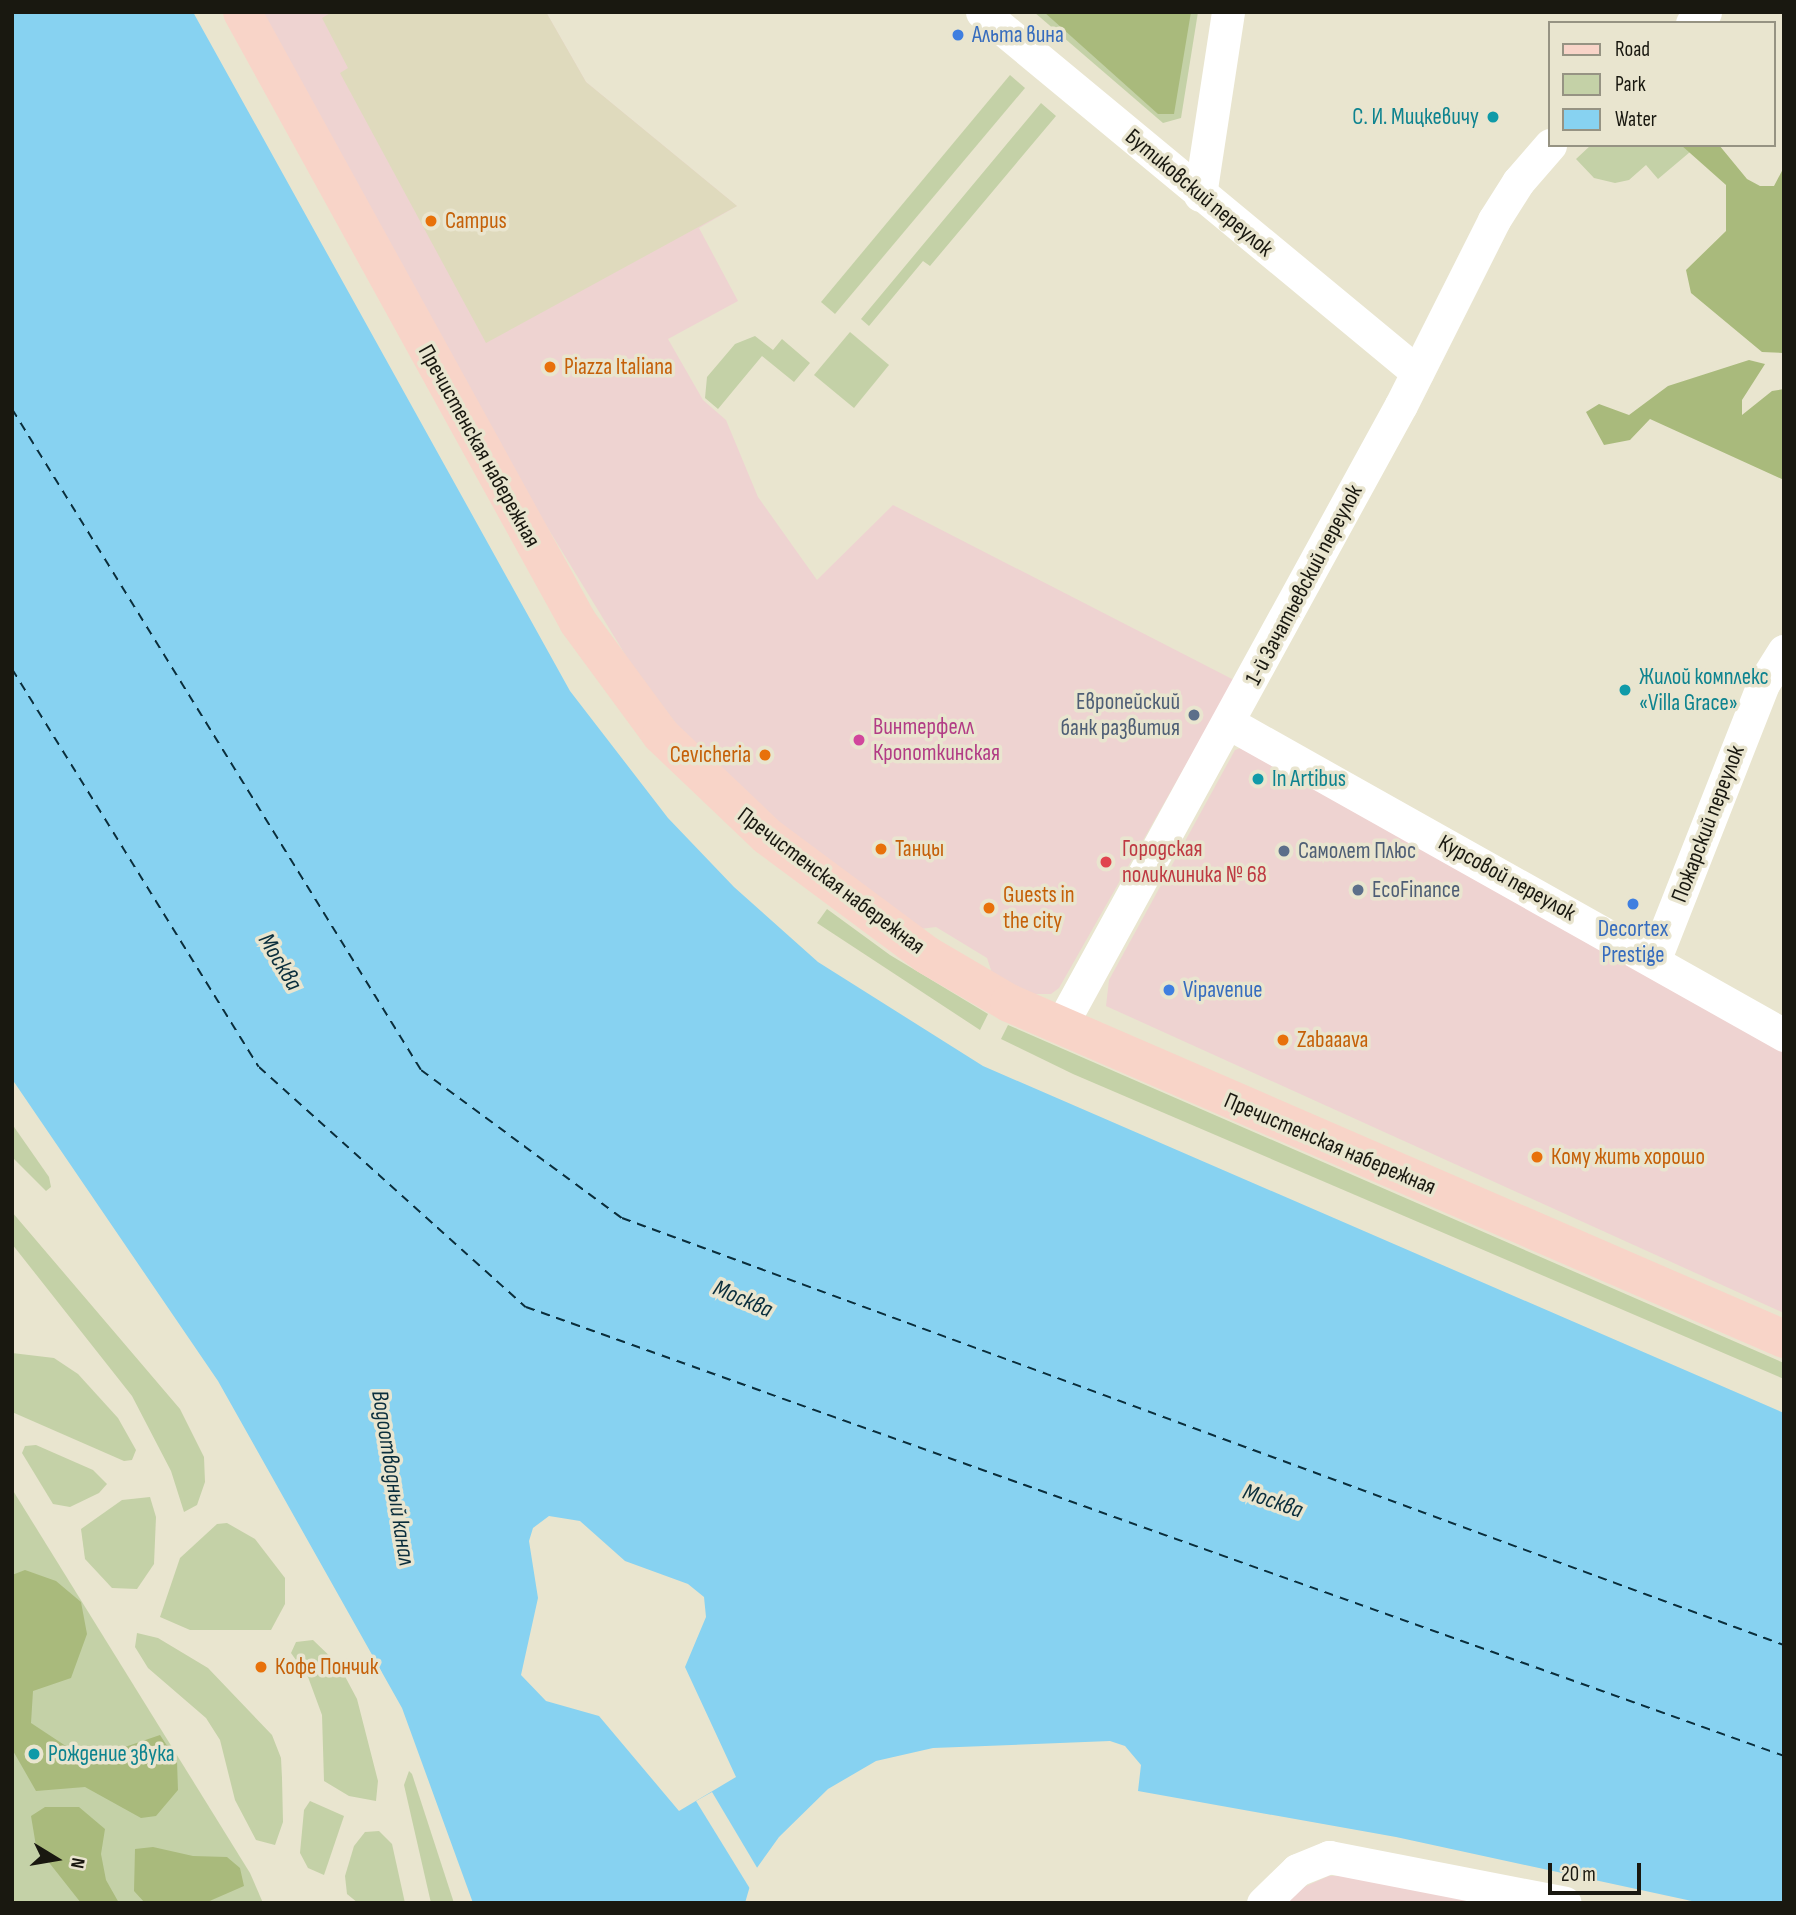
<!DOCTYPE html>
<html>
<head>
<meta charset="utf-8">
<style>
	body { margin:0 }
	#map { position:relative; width:1796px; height:1915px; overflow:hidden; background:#e9e5cf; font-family:"Sofia Sans Condensed",sans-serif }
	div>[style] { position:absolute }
	.commercial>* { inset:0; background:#eed3d1 }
	.built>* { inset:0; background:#dfdabd }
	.green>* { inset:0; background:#c4d1a7 }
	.forest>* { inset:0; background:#a9ba7c }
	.water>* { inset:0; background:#87d2f1 }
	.pier>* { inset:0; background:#e9e5cf }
	.ferry>* { height:2px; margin-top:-1px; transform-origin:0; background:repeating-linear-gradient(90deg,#0a2e3c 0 9px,transparent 0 16px) }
	.minor>* { height:33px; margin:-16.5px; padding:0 16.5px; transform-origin:16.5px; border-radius:16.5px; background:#fff }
	.secondary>* { height:38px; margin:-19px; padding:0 19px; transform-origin:19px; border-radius:19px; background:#f8d4c8 }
	.dots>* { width:19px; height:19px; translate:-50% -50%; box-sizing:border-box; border:4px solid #e9e5cf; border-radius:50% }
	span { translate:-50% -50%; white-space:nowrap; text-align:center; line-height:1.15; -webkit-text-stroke:7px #e9e5cf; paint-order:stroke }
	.shop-label { font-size:23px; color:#366cbe }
	.left { translate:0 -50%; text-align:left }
	.culture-label { font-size:23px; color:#0d838f }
	.right { translate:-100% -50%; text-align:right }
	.street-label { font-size:23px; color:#191810 }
	.food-label { font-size:23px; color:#c56008 }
	.service-label { font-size:23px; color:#4e5e75 }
	.hotel-label { font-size:23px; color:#b23c85 }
	.health-label { font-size:23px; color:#be3a42 }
	.water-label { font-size:24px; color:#0a2e3c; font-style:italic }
	.frame { position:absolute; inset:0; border:14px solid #191810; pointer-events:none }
	.legend { position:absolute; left:1548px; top:21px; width:228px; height:126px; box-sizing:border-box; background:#e9e5cf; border:2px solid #969383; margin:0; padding:9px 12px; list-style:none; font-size:21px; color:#191810 }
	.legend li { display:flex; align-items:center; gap:14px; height:35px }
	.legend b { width:35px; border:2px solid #969383 }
	.north { position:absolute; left:21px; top:1824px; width:70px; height:70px; -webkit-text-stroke:5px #e9e5cf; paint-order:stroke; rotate:101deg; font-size:19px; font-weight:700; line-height:28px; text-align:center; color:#191810 }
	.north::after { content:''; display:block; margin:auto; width:24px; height:32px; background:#191810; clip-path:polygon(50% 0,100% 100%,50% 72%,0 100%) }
	.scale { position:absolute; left:1548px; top:1863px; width:93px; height:32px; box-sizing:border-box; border:4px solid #191810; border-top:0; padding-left:9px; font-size:21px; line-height:24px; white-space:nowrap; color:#191810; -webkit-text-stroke:5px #e9e5cf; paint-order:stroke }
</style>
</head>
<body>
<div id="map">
	<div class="commercial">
		<div style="clip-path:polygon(263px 12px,546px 12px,586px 82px,737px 206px,699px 228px,738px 301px,668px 339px,703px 400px,726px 420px,758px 497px,817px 580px,893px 505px,1234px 680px,1059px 988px,1051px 994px,1032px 994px,992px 973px,987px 958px,936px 927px,920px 929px,794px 836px,677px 725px,631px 664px,541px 517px)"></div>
		<div style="clip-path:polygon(1243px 747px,1784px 1051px,1784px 1313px,1106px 1006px,1109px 980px,1235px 750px)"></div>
		<div style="clip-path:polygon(1329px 1876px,1345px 1876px,1493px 1903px,1287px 1903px,1302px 1888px)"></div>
	</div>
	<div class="built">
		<div style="clip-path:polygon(332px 12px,546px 12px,586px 82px,737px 206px,486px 343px,340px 73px,348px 68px,322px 18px)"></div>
	</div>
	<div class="green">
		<div style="clip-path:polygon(1034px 12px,1198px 12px,1181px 118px,1163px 123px)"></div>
		<div style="clip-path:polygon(1010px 75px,1025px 88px,835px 314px,821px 302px)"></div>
		<div style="clip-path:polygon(1041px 103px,1056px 116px,930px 266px,923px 261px,869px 326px,861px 319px)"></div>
		<div style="clip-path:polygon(1591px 145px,1684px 145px,1690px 152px,1658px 179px,1646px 165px,1629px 180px,1615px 183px,1594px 178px,1576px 159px)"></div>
		<div style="clip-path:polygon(850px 332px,889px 365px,854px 408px,814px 375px)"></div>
		<div style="clip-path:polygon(755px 336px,773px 350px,782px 339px,810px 363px,794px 382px,762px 356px,718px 409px,705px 398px,707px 377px,735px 344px)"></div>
		<div style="clip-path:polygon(827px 909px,890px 955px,988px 1014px,980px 1030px,817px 923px)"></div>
		<div style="clip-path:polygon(1008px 1025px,1784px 1363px,1784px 1379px,1073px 1074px,1001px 1039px)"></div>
		<div style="clip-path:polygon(12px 1124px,49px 1177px,51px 1187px,46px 1191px,12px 1157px)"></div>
		<div style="clip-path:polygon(12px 1212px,180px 1409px,204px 1457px,205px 1482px,197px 1505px,184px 1512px,171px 1471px,132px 1396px,12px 1244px)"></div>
		<div style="clip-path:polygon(12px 1353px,54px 1358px,78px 1374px,118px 1418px,136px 1450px,132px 1460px,124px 1461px,12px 1412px)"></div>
		<div style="clip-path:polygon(36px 1445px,93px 1470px,107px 1484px,99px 1493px,70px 1507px,53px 1504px,22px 1453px,25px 1446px)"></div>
		<div style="clip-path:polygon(12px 1489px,250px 1873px,263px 1903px,12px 1903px)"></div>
		<div style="clip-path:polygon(150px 1497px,156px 1517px,154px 1564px,137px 1589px,112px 1588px,85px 1559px,81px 1529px,122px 1500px)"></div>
		<div style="clip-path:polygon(227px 1523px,255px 1539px,285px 1578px,285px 1604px,271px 1630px,190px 1630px,160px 1617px,180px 1558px,217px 1524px)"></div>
		<div style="clip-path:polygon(137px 1633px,158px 1638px,208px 1668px,272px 1735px,281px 1758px,282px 1778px,283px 1822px,275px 1845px,256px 1840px,235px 1800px,220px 1740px,206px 1718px,148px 1668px,135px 1647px)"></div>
		<div style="clip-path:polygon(313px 1640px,339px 1665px,357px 1699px,378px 1781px,376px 1801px,349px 1796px,324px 1781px,322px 1715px,308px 1677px,291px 1653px,296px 1642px)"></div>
		<div style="clip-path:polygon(409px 1771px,412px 1774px,454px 1903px,431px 1903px,404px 1785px)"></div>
		<div style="clip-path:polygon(310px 1801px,344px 1816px,324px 1875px,308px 1868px,300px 1853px,304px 1810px)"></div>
		<div style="clip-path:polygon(379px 1831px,392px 1844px,405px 1903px,358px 1903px,347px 1894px,345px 1876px,354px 1846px,365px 1832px)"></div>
	</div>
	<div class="forest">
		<div style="clip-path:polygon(1044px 12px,1191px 12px,1174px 114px,1158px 114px)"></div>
		<div style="clip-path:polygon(1681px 145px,1719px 145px,1747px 179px,1760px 186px,1774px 186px,1784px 167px,1784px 353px,1762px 352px,1691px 293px,1686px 270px,1726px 231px,1726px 185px)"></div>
		<div style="clip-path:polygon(1749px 360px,1765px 364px,1742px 400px,1742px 415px,1772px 391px,1784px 389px,1784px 480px,1650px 419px,1630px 440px,1604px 445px,1586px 412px,1599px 404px,1629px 415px,1668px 386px)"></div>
		<div style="clip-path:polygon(25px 1570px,56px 1581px,81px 1602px,87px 1634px,71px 1678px,33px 1691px,31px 1723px,87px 1760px,160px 1735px,177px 1761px,178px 1790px,156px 1816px,141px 1818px,85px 1787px,36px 1791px,12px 1749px,12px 1575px)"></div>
		<div style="clip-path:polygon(45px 1807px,79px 1807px,105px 1829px,101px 1854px,106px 1880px,119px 1903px,81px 1903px,36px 1846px,31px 1816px)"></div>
		<div style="clip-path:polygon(153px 1847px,193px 1856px,227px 1857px,240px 1868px,244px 1886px,205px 1903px,145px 1903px,134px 1891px,135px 1849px)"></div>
	</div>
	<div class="water">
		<div style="clip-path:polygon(evenodd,12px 12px,193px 12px,570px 691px,668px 818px,734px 887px,818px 962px,983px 1066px,1784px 1413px,1784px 1903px,1701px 1903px,1396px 1837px,1138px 1791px,1141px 1765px,1125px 1746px,1110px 1741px,933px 1748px,876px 1761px,828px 1789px,779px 1837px,754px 1872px,745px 1903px,473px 1903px,402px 1708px,218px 1381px,12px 1079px,12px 12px,549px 1516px,580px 1521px,625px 1561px,688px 1584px,704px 1597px,706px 1617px,685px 1667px,736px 1777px,679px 1811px,599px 1716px,546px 1701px,521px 1675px,538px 1598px,529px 1541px,533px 1528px,549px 1516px)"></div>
	</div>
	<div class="pier">
		<div style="clip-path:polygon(712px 1792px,759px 1871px,752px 1892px,696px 1801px)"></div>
	</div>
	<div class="ferry">
		<div style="left:12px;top:409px;width:777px;rotate:58.25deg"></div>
		<div style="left:421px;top:1070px;width:250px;rotate:36.4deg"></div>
		<div style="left:622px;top:1218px;width:1238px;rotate:20.18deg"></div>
		<div style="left:12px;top:669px;width:468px;rotate:58.2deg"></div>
		<div style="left:259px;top:1067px;width:359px;rotate:42deg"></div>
		<div style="left:526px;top:1307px;width:1336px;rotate:19.64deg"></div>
	</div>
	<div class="minor">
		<div style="left:982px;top:12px;width:565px;rotate:39.61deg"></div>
		<div style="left:1692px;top:23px;width:17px;rotate:-40deg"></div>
		<div style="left:1200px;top:195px;width:185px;rotate:-81.3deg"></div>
		<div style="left:1229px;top:723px;width:637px;rotate:29.34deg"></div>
		<div style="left:1654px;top:961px;width:298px;rotate:-68.5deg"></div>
		<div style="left:1763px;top:684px;width:39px;rotate:-58deg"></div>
		<div style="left:1060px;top:1027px;width:709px;rotate:-61.27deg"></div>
		<div style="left:1401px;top:405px;width:207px;rotate:-63.3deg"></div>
		<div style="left:1494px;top:220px;width:45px;rotate:-57.7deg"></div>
		<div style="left:1518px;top:182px;width:49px;rotate:-49.1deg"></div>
		<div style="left:1263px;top:1903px;width:47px;rotate:-44.1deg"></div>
		<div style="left:1297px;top:1870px;width:35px;rotate:-22deg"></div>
		<div style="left:1329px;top:1857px;width:240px;rotate:11deg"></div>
	</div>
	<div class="secondary">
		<div style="left:242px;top:12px;width:696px;rotate:61.15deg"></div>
		<div style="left:578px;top:622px;width:140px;rotate:53.7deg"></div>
		<div style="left:661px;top:735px;width:146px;rotate:43.6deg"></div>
		<div style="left:767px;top:836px;width:199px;rotate:36.6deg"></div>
		<div style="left:927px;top:955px;width:95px;rotate:30.3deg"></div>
		<div style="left:1009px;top:1003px;width:845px;rotate:23.44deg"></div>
	</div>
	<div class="dots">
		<div style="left:958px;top:35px;background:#3f7fe0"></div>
		<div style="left:1493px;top:117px;background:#0f9aa8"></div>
		<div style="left:431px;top:221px;background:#e8710a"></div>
		<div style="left:550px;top:367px;background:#e8710a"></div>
		<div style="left:1625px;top:690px;background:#0f9aa8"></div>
		<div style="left:1194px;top:715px;background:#5c6f8a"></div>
		<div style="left:859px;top:740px;background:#d1479c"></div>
		<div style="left:765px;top:755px;background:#e8710a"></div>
		<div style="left:1258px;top:779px;background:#0f9aa8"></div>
		<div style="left:881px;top:849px;background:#e8710a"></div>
		<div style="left:1284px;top:851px;background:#5c6f8a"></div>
		<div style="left:1106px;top:862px;background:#e0444e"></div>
		<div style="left:1358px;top:890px;background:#5c6f8a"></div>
		<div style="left:1633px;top:904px;background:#3f7fe0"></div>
		<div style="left:989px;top:908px;background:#e8710a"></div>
		<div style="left:1169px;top:990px;background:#3f7fe0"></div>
		<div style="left:1283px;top:1040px;background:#e8710a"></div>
		<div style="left:1537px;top:1157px;background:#e8710a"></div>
		<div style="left:261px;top:1667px;background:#e8710a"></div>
		<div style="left:34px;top:1754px;background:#0f9aa8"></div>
	</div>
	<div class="shop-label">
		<span class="left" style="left:972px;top:35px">Альта вина</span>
		<span style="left:1633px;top:942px">Decortex<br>Prestige</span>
		<span class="left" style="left:1183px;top:990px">Vipavenue</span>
	</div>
	<div class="culture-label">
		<span class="right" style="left:1479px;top:117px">С. И. Мицкевичу</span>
		<span class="left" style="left:1639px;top:690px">Жилой комплекс<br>«Villa Grace»</span>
		<span class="left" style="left:1272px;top:779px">In Artibus</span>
		<span class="left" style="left:48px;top:1754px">Рождение звука</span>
	</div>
	<div class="street-label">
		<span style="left:1199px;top:193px;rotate:40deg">Бутиковский переулок</span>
		<span style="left:479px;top:446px;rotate:61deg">Пречистенская набережная</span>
		<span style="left:1304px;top:585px;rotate:-62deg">1-й Зачатьевский переулок</span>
		<span style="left:1708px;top:824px;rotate:-69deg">Пожарский переулок</span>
		<span style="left:1507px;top:878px;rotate:29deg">Курсовой переулок</span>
		<span style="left:831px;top:881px;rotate:37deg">Пречистенская набережная</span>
		<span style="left:1330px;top:1144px;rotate:23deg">Пречистенская набережная</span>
	</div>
	<div class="food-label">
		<span class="left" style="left:445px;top:221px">Campus</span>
		<span class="left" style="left:564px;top:367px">Piazza Italiana</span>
		<span class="right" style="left:751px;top:755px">Cevicheria</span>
		<span class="left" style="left:895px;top:849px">Танцы</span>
		<span class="left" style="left:1003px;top:908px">Guests in<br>thе city</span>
		<span class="left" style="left:1297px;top:1040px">Zabaaava</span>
		<span class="left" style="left:1551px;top:1157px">Кому жить хорошо</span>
		<span class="left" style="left:275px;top:1667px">Кофе Пончик</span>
	</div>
	<div class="service-label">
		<span class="right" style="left:1180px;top:715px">Европейский<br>банк развития</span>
		<span class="left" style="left:1298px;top:851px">Самолет Плюс</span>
		<span class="left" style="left:1372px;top:890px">EcoFinance</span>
	</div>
	<div class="hotel-label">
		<span class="left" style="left:873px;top:740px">Винтерфелл<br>Кропоткинская</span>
	</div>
	<div class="health-label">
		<span class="left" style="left:1122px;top:862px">Городская<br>поликлиника № 68</span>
	</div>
	<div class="water-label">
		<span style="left:280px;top:962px;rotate:59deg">Москва</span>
		<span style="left:743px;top:1299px;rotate:23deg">Москва</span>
		<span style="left:393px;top:1478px;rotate:81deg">Водоотводный канал</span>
		<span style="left:1273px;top:1501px;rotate:19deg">Москва</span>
	</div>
	<div class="frame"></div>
	<ul class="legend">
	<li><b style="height:9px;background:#f8d4c8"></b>Road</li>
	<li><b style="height:19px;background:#c4d1a7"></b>Park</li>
	<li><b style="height:19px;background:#87d2f1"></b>Water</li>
	</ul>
	<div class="north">N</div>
	<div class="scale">20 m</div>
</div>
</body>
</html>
